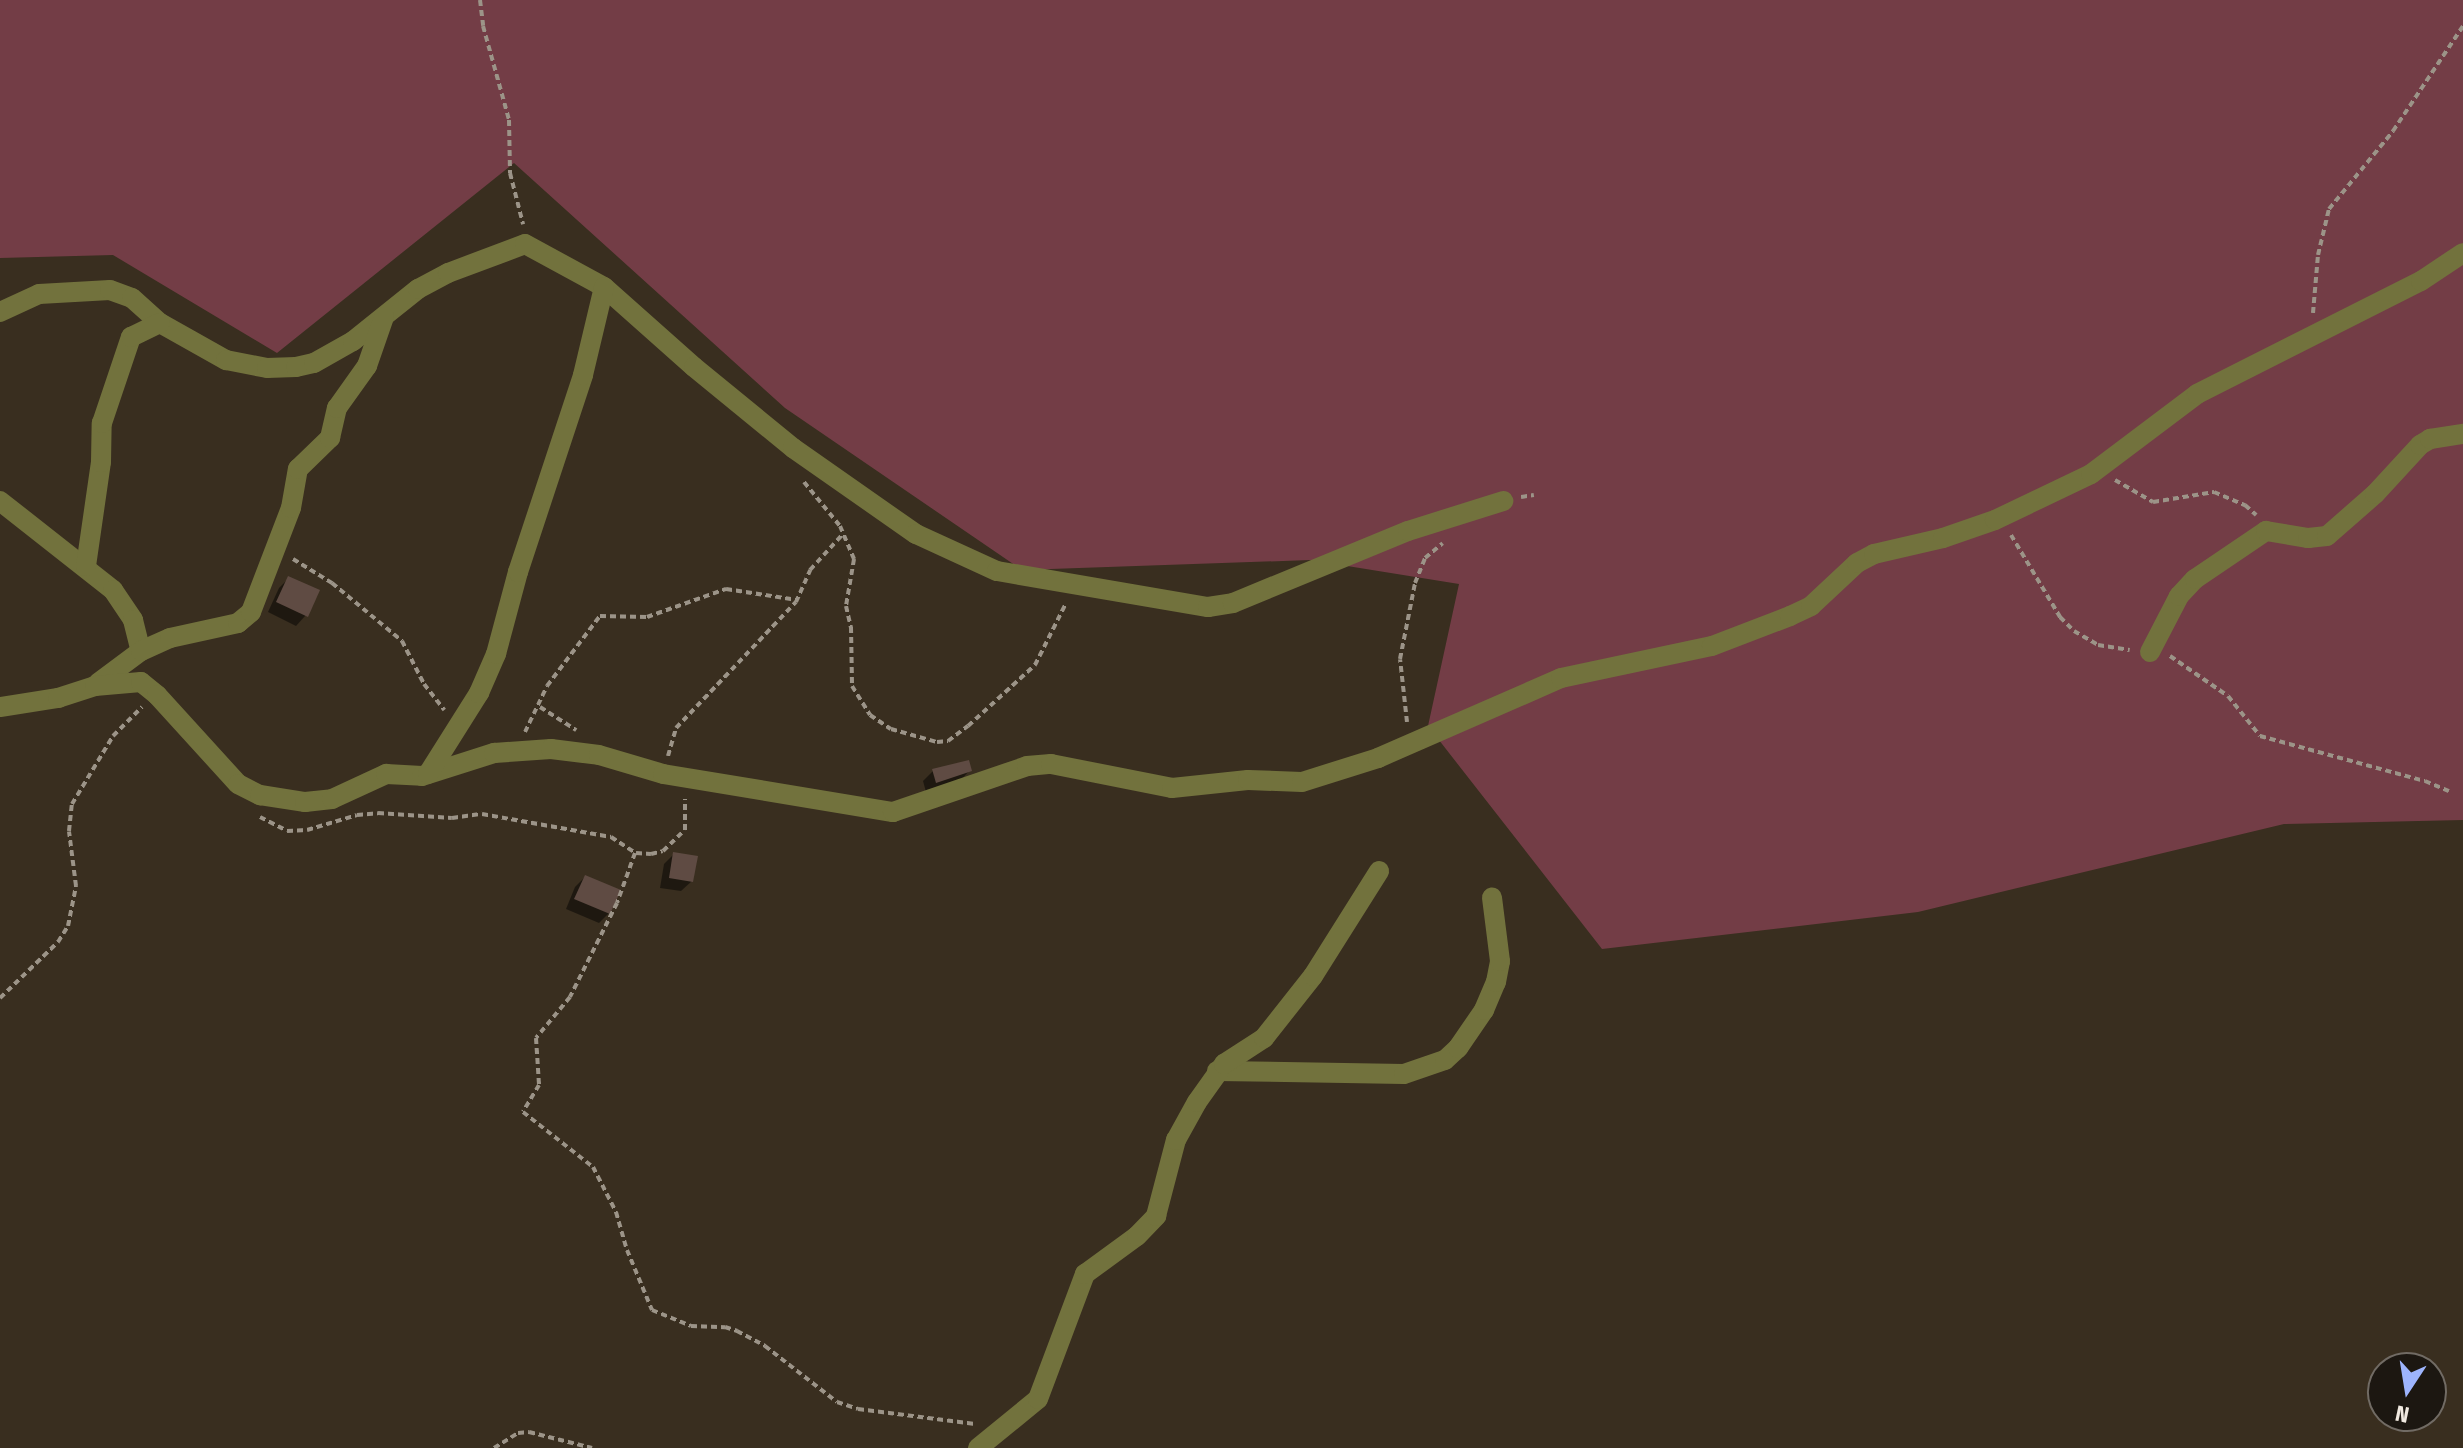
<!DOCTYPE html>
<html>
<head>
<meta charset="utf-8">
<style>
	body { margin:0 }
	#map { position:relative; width:2463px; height:1448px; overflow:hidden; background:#392e1f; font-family:"Fira Sans Condensed",sans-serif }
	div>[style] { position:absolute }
	.green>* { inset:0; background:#733d46 }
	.shadow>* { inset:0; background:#0007 }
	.building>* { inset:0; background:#5f4b43 }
	.path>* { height:4px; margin-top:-2px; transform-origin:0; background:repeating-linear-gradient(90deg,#9c9488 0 6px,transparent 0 10px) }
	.minor>* { height:20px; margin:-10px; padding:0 10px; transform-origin:10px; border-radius:10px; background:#72723d }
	span { translate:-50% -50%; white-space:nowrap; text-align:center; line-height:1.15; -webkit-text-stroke:6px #1c1711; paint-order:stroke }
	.north { position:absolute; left:2367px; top:1352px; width:80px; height:80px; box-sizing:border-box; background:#1c1711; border:2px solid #716b64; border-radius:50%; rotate:192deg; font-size:22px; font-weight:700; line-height:32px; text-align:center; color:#f0e9e0 }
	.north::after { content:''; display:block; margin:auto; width:28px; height:36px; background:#9db4fd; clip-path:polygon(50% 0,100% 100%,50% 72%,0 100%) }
</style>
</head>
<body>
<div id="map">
	<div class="green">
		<div style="clip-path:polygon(0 0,2463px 0,2463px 820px,2284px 824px,1918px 912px,1602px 949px,1428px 726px,1459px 584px,1310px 560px,1022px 570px,785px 408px,514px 163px,277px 353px,113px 255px,0 258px)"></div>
	</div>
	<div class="shadow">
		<div style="clip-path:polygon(289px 578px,306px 615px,296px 626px,268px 612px,279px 588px)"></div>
		<div style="clip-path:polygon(970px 770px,960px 781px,926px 792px,923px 781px,933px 771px)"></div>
		<div style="clip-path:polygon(674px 854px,692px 881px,681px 891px,660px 888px,664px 864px)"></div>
		<div style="clip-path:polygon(585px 877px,609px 913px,599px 923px,566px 909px,575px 887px)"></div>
	</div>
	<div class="building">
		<div style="clip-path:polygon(288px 576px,320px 590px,308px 617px,276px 602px)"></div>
		<div style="clip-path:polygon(969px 760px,972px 771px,936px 783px,932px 769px)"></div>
		<div style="clip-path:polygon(673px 852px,698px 856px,693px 882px,669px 878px)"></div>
		<div style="clip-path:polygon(585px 875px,621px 890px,610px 914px,574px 899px)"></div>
	</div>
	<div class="path">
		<div style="left:480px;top:0;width:26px;rotate:83deg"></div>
		<div style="left:483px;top:26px;width:98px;rotate:74.5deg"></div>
		<div style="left:509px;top:120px;width:53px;rotate:88.9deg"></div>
		<div style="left:510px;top:173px;width:53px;rotate:75.7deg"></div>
		<div style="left:2313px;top:313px;width:58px;rotate:-85.1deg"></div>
		<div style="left:2318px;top:255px;width:47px;rotate:-76.6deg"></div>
		<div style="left:2329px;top:209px;width:101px;rotate:-50.6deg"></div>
		<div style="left:2393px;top:131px;width:126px;rotate:-56.3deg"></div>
		<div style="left:2115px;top:480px;width:44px;rotate:30.1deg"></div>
		<div style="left:2153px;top:502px;width:62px;rotate:-9.3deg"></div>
		<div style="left:2214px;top:492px;width:34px;rotate:23deg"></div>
		<div style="left:2245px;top:505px;width:15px;rotate:42deg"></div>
		<div style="left:804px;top:482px;width:57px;rotate:50.7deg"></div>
		<div style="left:840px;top:526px;width:36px;rotate:67deg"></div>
		<div style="left:854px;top:559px;width:48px;rotate:99.7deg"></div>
		<div style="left:846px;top:606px;width:22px;rotate:77deg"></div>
		<div style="left:851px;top:627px;width:59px;rotate:89deg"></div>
		<div style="left:852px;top:686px;width:34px;rotate:58deg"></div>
		<div style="left:870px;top:715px;width:25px;rotate:34deg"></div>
		<div style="left:891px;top:729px;width:48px;rotate:15.8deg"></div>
		<div style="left:937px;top:742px;width:11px;rotate:-5deg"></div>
		<div style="left:948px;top:741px;width:25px;rotate:-37deg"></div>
		<div style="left:968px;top:726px;width:91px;rotate:-42.3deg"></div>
		<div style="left:1035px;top:665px;width:69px;rotate:-63.4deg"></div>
		<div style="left:1521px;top:497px;width:13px;rotate:-9deg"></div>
		<div style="left:2011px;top:535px;width:96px;rotate:59.1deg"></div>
		<div style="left:2060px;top:617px;width:20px;rotate:45deg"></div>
		<div style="left:2074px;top:631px;width:28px;rotate:30deg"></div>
		<div style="left:2098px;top:645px;width:32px;rotate:9deg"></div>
		<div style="left:293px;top:559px;width:46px;rotate:31.6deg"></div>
		<div style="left:332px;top:583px;width:91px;rotate:39.6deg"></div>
		<div style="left:402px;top:641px;width:48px;rotate:62.9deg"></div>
		<div style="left:424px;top:684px;width:33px;rotate:52deg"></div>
		<div style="left:2170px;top:656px;width:70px;rotate:34.6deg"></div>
		<div style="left:2228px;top:696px;width:51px;rotate:51.3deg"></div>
		<div style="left:2260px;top:736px;width:171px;rotate:15.3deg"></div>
		<div style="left:2425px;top:781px;width:26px;rotate:23deg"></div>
		<div style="left:540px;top:707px;width:43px;rotate:32.6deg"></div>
		<div style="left:1407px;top:722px;width:63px;rotate:-96.3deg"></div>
		<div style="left:1400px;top:659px;width:77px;rotate:-78.8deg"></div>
		<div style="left:1415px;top:583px;width:27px;rotate:-68deg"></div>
		<div style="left:1425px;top:558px;width:23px;rotate:-40deg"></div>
		<div style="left:525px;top:732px;width:51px;rotate:-64.4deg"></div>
		<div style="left:547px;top:686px;width:88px;rotate:-52.9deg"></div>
		<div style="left:600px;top:616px;width:47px;rotate:1.2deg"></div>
		<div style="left:647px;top:617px;width:84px;rotate:-19.5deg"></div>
		<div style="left:726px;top:589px;width:72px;rotate:8.8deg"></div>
		<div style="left:668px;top:756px;width:29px;rotate:-74deg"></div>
		<div style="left:676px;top:728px;width:174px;rotate:-46.4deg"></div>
		<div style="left:796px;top:602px;width:35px;rotate:-66deg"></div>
		<div style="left:810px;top:570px;width:47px;rotate:-47.6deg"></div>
		<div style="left:260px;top:817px;width:30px;rotate:27deg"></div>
		<div style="left:287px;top:831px;width:20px;rotate:-3deg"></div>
		<div style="left:307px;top:830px;width:52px;rotate:-16.7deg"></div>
		<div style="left:357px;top:815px;width:21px;rotate:-5deg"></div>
		<div style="left:378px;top:813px;width:74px;rotate:3.9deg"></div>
		<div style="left:452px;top:818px;width:30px;rotate:-8deg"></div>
		<div style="left:482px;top:814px;width:131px;rotate:10.1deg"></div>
		<div style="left:611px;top:837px;width:30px;rotate:33deg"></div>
		<div style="left:636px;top:853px;width:15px;rotate:4deg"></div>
		<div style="left:651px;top:854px;width:12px;rotate:-14deg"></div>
		<div style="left:663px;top:851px;width:30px;rotate:-44deg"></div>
		<div style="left:685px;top:830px;width:31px;rotate:-90deg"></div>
		<div style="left:635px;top:853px;width:53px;rotate:109.8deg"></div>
		<div style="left:617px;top:903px;width:105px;rotate:116.6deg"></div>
		<div style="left:570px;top:997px;width:53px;rotate:129.7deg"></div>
		<div style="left:536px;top:1038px;width:47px;rotate:86.3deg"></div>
		<div style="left:539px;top:1085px;width:31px;rotate:121deg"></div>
		<div style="left:523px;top:1112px;width:89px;rotate:38.2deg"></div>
		<div style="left:593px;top:1167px;width:51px;rotate:62.9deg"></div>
		<div style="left:616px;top:1212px;width:40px;rotate:74deg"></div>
		<div style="left:627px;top:1250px;width:65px;rotate:67.4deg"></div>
		<div style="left:652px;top:1310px;width:42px;rotate:22.3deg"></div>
		<div style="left:691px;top:1326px;width:34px;rotate:2deg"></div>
		<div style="left:725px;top:1327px;width:13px;rotate:18deg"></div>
		<div style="left:737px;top:1331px;width:32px;rotate:28deg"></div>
		<div style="left:765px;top:1346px;width:91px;rotate:37.9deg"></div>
		<div style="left:837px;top:1402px;width:22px;rotate:18deg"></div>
		<div style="left:858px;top:1409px;width:118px;rotate:7.3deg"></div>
		<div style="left:0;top:998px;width:81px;rotate:-44deg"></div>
		<div style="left:58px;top:942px;width:19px;rotate:-58deg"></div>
		<div style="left:68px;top:926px;width:41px;rotate:-78.7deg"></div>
		<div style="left:76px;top:886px;width:55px;rotate:-97.3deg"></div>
		<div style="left:69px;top:831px;width:27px;rotate:-84deg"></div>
		<div style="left:72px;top:804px;width:79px;rotate:-58.9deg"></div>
		<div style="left:113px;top:736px;width:41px;rotate:-45deg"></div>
		<div style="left:494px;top:1448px;width:28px;rotate:-32deg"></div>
		<div style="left:518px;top:1433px;width:11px;rotate:-5deg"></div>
		<div style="left:529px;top:1432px;width:65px;rotate:14.3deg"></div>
	</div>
	<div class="minor">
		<div style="left:0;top:312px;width:43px;rotate:-24.8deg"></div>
		<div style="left:39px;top:294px;width:71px;rotate:-3.2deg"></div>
		<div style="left:110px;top:290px;width:23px;rotate:20deg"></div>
		<div style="left:132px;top:298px;width:38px;rotate:42deg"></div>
		<div style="left:160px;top:323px;width:76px;rotate:29.3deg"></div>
		<div style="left:226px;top:360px;width:42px;rotate:11deg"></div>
		<div style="left:267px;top:368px;width:29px;rotate:-2deg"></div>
		<div style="left:296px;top:367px;width:18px;rotate:-13deg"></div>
		<div style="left:314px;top:363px;width:45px;rotate:-29.4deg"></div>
		<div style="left:353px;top:341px;width:83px;rotate:-38.7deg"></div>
		<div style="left:418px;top:289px;width:34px;rotate:-28deg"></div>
		<div style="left:448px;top:273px;width:82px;rotate:-20.6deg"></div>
		<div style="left:525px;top:244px;width:90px;rotate:28.6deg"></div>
		<div style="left:604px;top:287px;width:120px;rotate:41.6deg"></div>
		<div style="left:694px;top:367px;width:128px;rotate:39.3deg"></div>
		<div style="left:793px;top:448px;width:150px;rotate:35deg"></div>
		<div style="left:916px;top:534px;width:89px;rotate:24.6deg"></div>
		<div style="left:997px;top:571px;width:214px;rotate:9.7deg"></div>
		<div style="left:1208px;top:607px;width:25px;rotate:-9deg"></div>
		<div style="left:1233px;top:603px;width:189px;rotate:-22.4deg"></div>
		<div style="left:1408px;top:531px;width:100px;rotate:-17.5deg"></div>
		<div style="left:0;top:501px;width:144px;rotate:38.2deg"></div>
		<div style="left:113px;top:590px;width:36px;rotate:56deg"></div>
		<div style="left:133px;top:620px;width:32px;rotate:76deg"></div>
		<div style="left:86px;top:566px;width:105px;rotate:-81.8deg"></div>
		<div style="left:101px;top:462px;width:39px;rotate:-89deg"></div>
		<div style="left:102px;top:423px;width:91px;rotate:-71.4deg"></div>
		<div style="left:131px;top:337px;width:32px;rotate:-26deg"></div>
		<div style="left:2150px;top:652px;width:63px;rotate:-62.6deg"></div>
		<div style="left:2179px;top:596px;width:23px;rotate:-47deg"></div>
		<div style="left:2195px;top:579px;width:86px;rotate:-34.1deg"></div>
		<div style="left:2266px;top:531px;width:43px;rotate:9.5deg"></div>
		<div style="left:2308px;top:538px;width:19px;rotate:-6deg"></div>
		<div style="left:2327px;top:536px;width:64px;rotate:-41.2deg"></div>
		<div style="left:2375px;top:494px;width:67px;rotate:-47.4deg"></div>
		<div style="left:2420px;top:445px;width:12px;rotate:-31deg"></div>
		<div style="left:2430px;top:439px;width:33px;rotate:-9deg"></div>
		<div style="left:98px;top:683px;width:54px;rotate:-36.7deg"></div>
		<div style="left:141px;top:651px;width:32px;rotate:-24deg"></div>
		<div style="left:170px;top:638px;width:70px;rotate:-12.4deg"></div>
		<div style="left:238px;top:623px;width:17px;rotate:-40deg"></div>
		<div style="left:251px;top:612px;width:111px;rotate:-69deg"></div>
		<div style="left:291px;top:508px;width:40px;rotate:-80deg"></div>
		<div style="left:298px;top:469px;width:45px;rotate:-44.1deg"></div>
		<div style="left:330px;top:438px;width:31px;rotate:-77deg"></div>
		<div style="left:337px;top:408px;width:52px;rotate:-54.5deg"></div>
		<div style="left:367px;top:366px;width:52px;rotate:-70.9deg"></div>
		<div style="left:0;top:707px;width:59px;rotate:-8.8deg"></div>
		<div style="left:58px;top:698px;width:39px;rotate:-18deg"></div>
		<div style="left:95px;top:686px;width:46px;rotate:-5deg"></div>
		<div style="left:141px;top:682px;width:21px;rotate:39deg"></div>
		<div style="left:157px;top:695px;width:120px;rotate:47.7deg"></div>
		<div style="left:238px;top:784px;width:25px;rotate:27deg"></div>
		<div style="left:260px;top:795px;width:46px;rotate:8.8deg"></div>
		<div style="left:305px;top:802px;width:27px;rotate:-6deg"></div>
		<div style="left:332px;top:799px;width:60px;rotate:-24.8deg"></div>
		<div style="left:386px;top:774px;width:36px;rotate:3deg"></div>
		<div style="left:422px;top:776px;width:76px;rotate:-17.7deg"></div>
		<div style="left:494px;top:753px;width:57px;rotate:-4deg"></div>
		<div style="left:551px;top:749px;width:48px;rotate:7.1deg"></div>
		<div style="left:599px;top:755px;width:67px;rotate:16.5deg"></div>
		<div style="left:663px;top:774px;width:233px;rotate:9.4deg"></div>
		<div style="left:893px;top:812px;width:142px;rotate:-18.9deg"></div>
		<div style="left:1027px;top:766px;width:24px;rotate:-5deg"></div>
		<div style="left:1051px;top:764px;width:123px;rotate:11.2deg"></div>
		<div style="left:1172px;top:788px;width:76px;rotate:-6deg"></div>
		<div style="left:1248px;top:780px;width:54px;rotate:2.1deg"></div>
		<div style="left:1302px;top:782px;width:80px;rotate:-17.5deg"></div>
		<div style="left:1378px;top:758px;width:200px;rotate:-23.6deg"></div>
		<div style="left:1561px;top:678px;width:154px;rotate:-12deg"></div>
		<div style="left:1712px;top:646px;width:84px;rotate:-21deg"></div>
		<div style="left:1790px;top:616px;width:23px;rotate:-25deg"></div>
		<div style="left:1811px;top:606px;width:63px;rotate:-43.1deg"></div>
		<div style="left:1857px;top:563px;width:19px;rotate:-28deg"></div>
		<div style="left:1874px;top:554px;width:71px;rotate:-13.1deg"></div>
		<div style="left:1943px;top:538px;width:55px;rotate:-19.1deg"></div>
		<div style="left:1995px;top:520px;width:106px;rotate:-25.6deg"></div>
		<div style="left:2091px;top:474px;width:133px;rotate:-37deg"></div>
		<div style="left:2197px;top:394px;width:251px;rotate:-26.8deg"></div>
		<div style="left:2421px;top:281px;width:50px;rotate:-33.7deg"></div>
		<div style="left:428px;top:774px;width:96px;rotate:-57.8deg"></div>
		<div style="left:479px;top:693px;width:43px;rotate:-66.4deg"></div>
		<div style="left:496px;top:654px;width:85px;rotate:-75deg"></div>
		<div style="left:518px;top:572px;width:207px;rotate:-71.7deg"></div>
		<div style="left:583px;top:375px;width:90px;rotate:-76.6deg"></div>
		<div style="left:1217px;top:1071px;width:187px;rotate:0.9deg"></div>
		<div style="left:1404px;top:1074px;width:43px;rotate:-18.9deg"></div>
		<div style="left:1445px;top:1060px;width:18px;rotate:-43deg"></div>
		<div style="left:1458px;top:1048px;width:46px;rotate:-55.6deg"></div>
		<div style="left:1484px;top:1010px;width:30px;rotate:-67deg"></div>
		<div style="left:1496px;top:982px;width:21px;rotate:-79deg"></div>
		<div style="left:1500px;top:961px;width:64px;rotate:-97.2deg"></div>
		<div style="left:978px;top:1448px;width:77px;rotate:-39.2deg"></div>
		<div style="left:1038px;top:1399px;width:134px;rotate:-69.4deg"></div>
		<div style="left:1085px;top:1274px;width:64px;rotate:-36.2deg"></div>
		<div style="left:1137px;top:1236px;width:28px;rotate:-46deg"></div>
		<div style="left:1156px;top:1216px;width:79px;rotate:-75.3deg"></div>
		<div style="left:1176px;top:1140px;width:43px;rotate:-61.1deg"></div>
		<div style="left:1197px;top:1102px;width:47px;rotate:-54.6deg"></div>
		<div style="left:1224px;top:1064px;width:48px;rotate:-33deg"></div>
		<div style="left:1264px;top:1038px;width:79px;rotate:-51.7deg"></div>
		<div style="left:1313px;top:976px;width:124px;rotate:-57.8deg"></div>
	</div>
	<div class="north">N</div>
</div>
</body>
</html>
